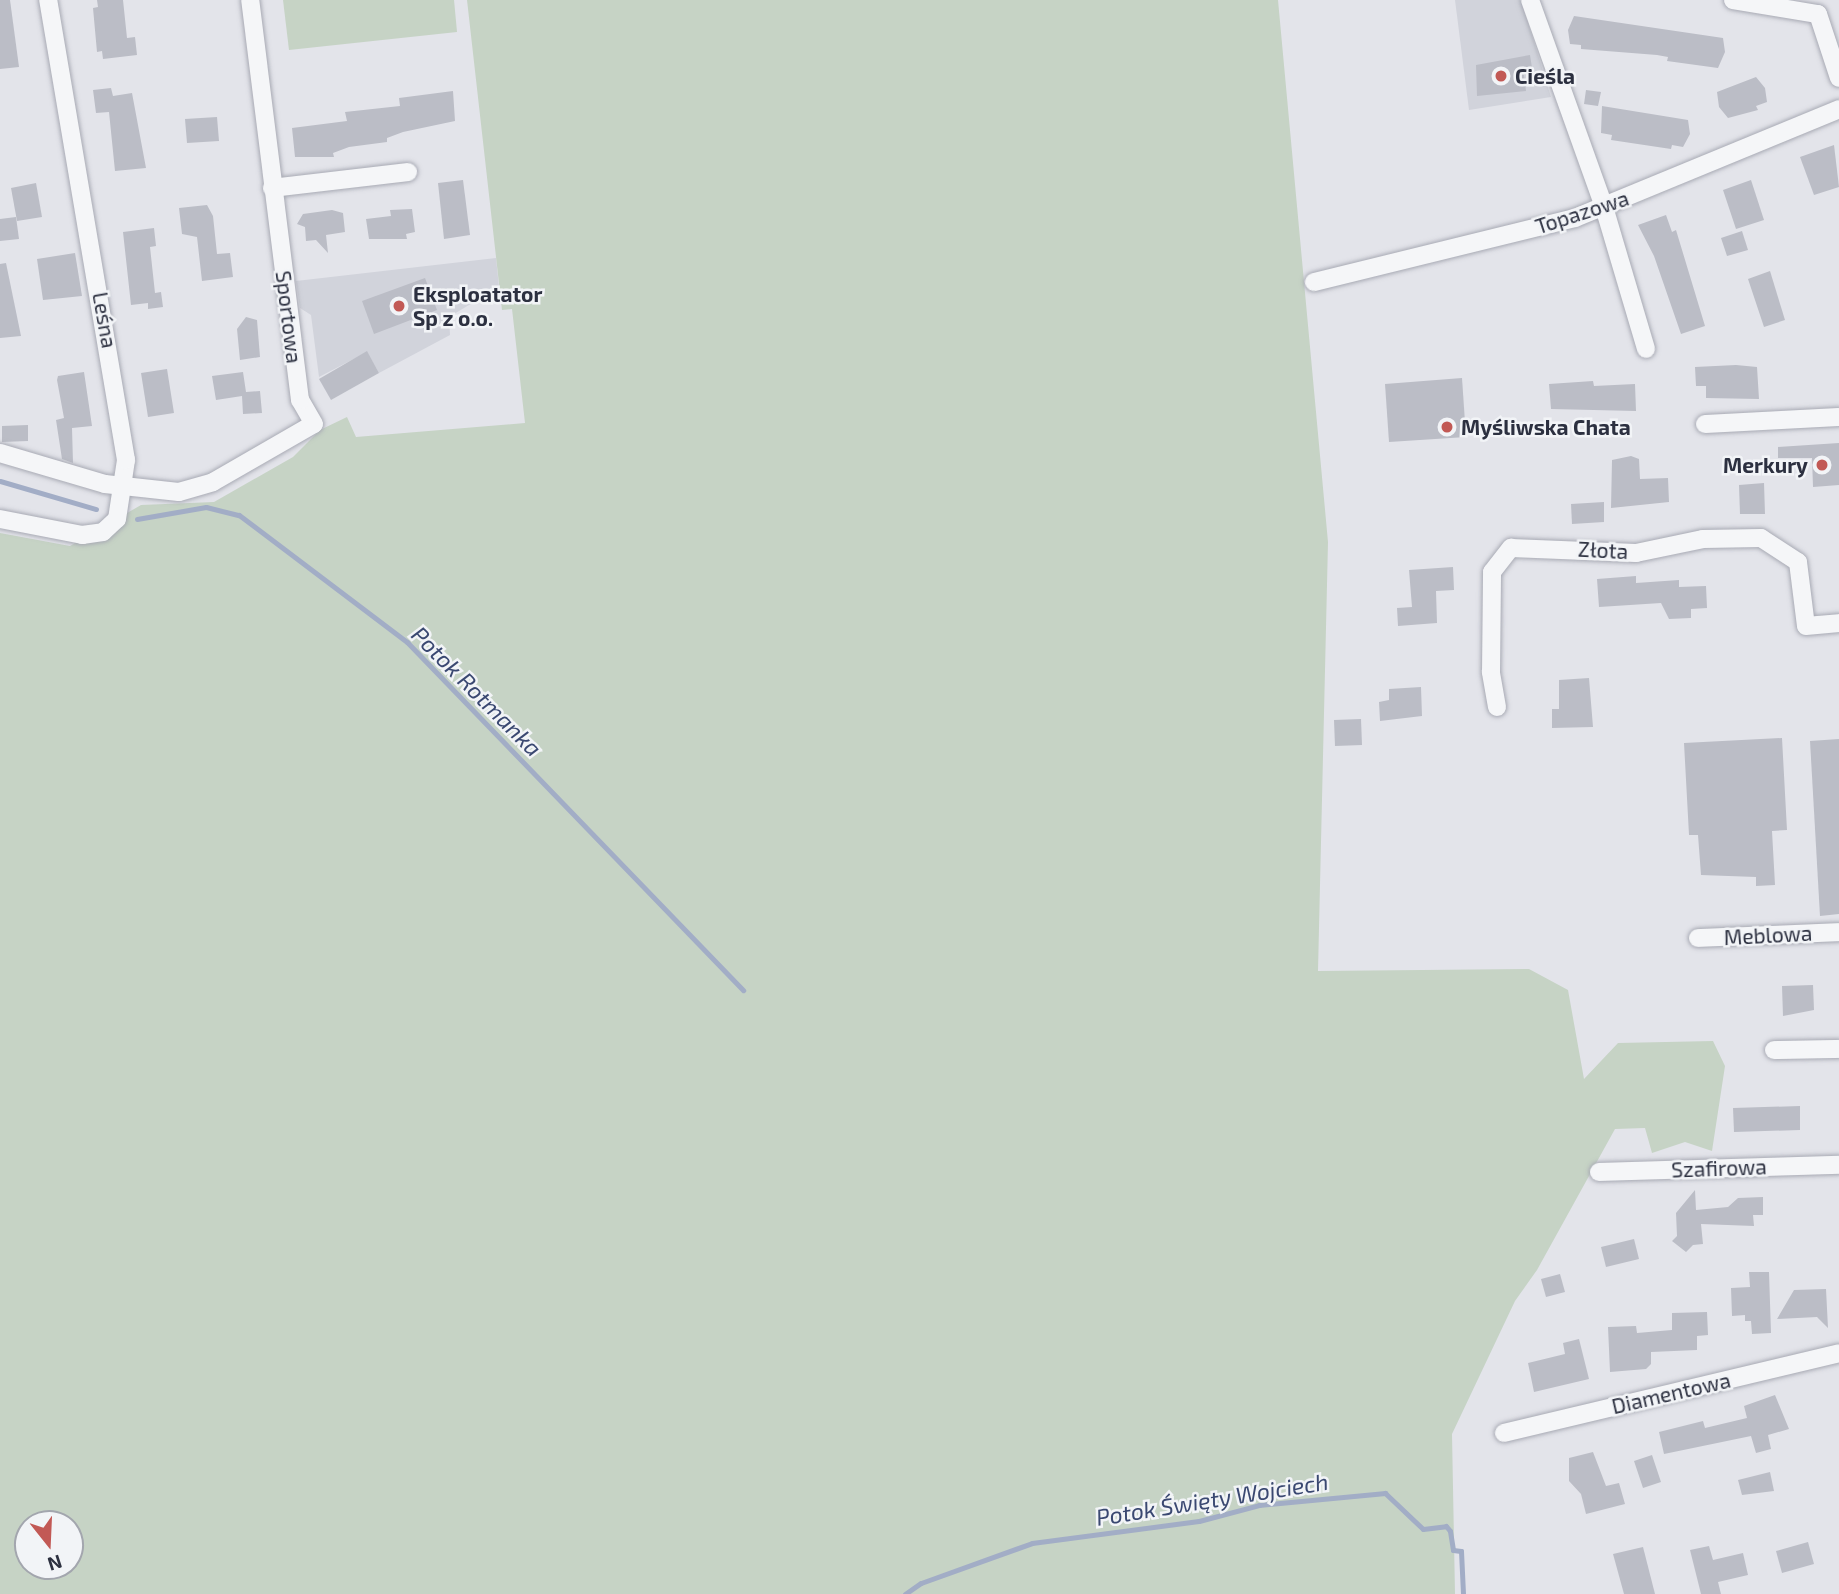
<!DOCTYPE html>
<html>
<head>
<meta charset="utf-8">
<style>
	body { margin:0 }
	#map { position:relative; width:1839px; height:1594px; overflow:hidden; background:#e3e4ea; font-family:"Exo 2",sans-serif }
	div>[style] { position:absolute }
	.built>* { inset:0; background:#d1d3db }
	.green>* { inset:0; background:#c6d3c5 }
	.stream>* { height:5px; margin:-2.5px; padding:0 2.5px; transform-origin:2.5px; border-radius:2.5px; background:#a2adc6 }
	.building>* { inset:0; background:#bbbdc6 }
	.roads { filter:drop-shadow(0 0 2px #a8aab4) drop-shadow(0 0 2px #a8aab4) }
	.minor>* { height:18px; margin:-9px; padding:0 9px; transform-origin:9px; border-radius:9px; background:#f5f6f8 }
	.dots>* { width:19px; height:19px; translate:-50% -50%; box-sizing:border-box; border:4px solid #f2f4f7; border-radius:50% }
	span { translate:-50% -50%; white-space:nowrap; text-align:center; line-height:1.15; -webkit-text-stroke:5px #f2f4f7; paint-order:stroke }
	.poi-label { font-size:21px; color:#2c3040; font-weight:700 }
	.left { translate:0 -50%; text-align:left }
	.right { translate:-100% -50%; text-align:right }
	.street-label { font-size:21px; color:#2c3040 }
	.water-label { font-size:23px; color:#3a4871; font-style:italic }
	.north { position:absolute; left:14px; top:1510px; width:70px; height:70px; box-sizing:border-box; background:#f2f4f7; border:2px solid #a3a6ae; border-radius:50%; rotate:162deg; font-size:19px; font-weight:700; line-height:28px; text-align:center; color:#2c3040 }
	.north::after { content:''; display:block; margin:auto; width:24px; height:32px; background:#c25955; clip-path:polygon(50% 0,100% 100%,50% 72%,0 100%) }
</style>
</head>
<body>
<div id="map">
	<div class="built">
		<div style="clip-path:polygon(1455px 0,1521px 0,1551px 97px,1469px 110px)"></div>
		<div style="clip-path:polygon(496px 258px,499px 287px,449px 317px,450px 335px,379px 373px,367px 352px,319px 377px,311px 315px,300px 308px,296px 281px)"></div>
	</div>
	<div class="green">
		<div style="clip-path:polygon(283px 0,454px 0,457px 32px,289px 50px)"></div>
		<div style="clip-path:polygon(evenodd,467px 0,1278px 0,1328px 542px,1318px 971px,1529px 969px,1568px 990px,1584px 1079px,1618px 1043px,1713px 1041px,1725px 1066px,1712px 1151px,1685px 1142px,1652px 1153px,1645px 1128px,1615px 1129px,1537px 1270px,1515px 1301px,1452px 1434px,1455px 1594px,0 1594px,0 533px,70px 546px,141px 505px,214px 502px,293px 457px,320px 430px,347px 417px,356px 437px,525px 423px,512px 309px,502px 310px,467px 0,28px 1524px,70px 1524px,70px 1566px,28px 1566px,28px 1524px)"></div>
	</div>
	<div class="stream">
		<div style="left:0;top:481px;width:100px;rotate:16.3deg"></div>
		<div style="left:137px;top:519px;width:70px;rotate:-9.9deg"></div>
		<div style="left:206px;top:507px;width:34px;rotate:14deg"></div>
		<div style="left:239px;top:515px;width:211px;rotate:37.1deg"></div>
		<div style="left:407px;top:642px;width:484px;rotate:46deg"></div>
		<div style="left:905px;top:1594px;width:19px;rotate:-35deg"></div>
		<div style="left:921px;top:1583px;width:118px;rotate:-19.8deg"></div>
		<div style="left:1032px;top:1543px;width:168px;rotate:-7.5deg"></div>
		<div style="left:1199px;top:1521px;width:62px;rotate:-14.9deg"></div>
		<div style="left:1259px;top:1505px;width:127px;rotate:-5.4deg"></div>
		<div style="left:1385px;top:1493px;width:52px;rotate:43.5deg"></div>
		<div style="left:1423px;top:1529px;width:23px;rotate:-7deg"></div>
		<div style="left:1446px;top:1526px;width:6px;rotate:51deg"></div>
		<div style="left:1450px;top:1531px;width:19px;rotate:81deg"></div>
		<div style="left:1453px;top:1550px;width:8px;rotate:7deg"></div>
		<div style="left:1461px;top:1551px;width:43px;rotate:87.3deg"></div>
	</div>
	<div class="building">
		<div style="clip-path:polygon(0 0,10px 0,19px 67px,0 69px)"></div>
		<div style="clip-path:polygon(97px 0,123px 0,127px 38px,135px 37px,137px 55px,103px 59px,102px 51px,97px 52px,93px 8px,98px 7px)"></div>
		<div style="clip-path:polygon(1574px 16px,1723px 38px,1725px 52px,1718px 68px,1667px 61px,1668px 57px,1657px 55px,1581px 49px,1581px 45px,1570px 44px,1568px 30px)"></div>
		<div style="clip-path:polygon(1530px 55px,1533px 74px,1524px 75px,1526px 91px,1477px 96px,1476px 65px)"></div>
		<div style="clip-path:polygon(1756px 77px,1765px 88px,1767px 102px,1756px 106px,1758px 110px,1728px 118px,1719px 107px,1717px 92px)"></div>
		<div style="clip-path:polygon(111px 88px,113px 96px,132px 93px,146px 168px,115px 171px,109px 112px,96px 113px,93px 90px)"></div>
		<div style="clip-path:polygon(1586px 90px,1601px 92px,1598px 106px,1584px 104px)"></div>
		<div style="clip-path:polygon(453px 91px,455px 121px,403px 132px,387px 138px,387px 142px,349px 147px,333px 153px,334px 157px,295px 157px,292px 128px,347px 121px,345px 112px,400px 106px,399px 98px)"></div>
		<div style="clip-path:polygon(1602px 106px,1688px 120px,1690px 134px,1683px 147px,1672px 145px,1671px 149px,1611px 140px,1612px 135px,1601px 133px)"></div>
		<div style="clip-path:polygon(217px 117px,219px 141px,187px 143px,185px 119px)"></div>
		<div style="clip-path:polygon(1834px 145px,1839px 187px,1814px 195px,1800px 157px)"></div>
		<div style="clip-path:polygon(463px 180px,470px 235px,444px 239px,438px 183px)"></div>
		<div style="clip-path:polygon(1751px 180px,1764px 220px,1736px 229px,1723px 190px)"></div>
		<div style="clip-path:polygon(36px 183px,42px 217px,17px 221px,11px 188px)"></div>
		<div style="clip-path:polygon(207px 205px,213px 216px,217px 254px,230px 253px,233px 277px,202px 281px,197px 237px,182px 234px,179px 208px)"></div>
		<div style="clip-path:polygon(412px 209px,415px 232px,406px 234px,407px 239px,369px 239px,366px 219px,391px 216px,390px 210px)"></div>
		<div style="clip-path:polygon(332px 210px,343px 213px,345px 232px,326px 235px,328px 253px,316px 240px,306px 241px,305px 227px,297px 224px,303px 214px)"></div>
		<div style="clip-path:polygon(1666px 215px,1672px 232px,1676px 230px,1705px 326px,1681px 334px,1654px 256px,1638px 225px)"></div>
		<div style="clip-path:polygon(16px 217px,19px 239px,0 241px,0 219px)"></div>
		<div style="clip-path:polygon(154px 228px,156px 246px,150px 247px,155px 293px,161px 292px,163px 307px,148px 309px,148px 303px,131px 305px,123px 232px)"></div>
		<div style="clip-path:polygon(1742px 231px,1748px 250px,1727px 256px,1721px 238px)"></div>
		<div style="clip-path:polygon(75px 253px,82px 296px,43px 300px,37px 259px)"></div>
		<div style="clip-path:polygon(6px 263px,21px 336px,0 338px,0 264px)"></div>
		<div style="clip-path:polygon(1770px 271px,1785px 320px,1764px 327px,1748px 279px)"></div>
		<div style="clip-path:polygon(425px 278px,437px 310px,374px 334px,362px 301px)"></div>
		<div style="clip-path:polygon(246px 317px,257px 320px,260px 357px,240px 360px,237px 329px)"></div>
		<div style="clip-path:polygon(367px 351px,379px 373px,331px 400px,319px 379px)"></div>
		<div style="clip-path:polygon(1736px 365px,1757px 367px,1759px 399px,1706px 398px,1706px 386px,1696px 386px,1695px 367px)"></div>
		<div style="clip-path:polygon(167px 369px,174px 413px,148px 417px,141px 373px)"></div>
		<div style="clip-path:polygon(84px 372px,92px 426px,72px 428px,73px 463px,62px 459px,56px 420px,64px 418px,57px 380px,58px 376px)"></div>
		<div style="clip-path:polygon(243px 372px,246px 392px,260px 391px,262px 413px,243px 414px,242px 396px,216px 400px,212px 376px)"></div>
		<div style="clip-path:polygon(1462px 378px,1466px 437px,1389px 442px,1385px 384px)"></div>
		<div style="clip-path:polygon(1593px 381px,1594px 386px,1635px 384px,1636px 411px,1551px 409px,1549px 384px)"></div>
		<div style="clip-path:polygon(28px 425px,28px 441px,2px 442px,2px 426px)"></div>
		<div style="clip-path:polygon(1839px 443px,1839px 485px,1813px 487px,1812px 458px,1778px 458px,1778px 447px)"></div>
		<div style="clip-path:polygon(1631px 456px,1639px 459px,1640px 479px,1668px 478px,1669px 502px,1611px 508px,1612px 460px)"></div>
		<div style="clip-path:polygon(1764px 483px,1765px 514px,1740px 514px,1739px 485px)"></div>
		<div style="clip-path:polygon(1604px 502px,1604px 522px,1572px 524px,1571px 504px)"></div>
		<div style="clip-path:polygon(1453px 567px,1454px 590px,1436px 591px,1437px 623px,1398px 626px,1397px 608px,1412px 607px,1409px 570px)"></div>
		<div style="clip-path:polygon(1636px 576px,1636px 583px,1679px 580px,1679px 587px,1706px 586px,1707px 608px,1691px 609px,1691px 618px,1669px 619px,1661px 603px,1599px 607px,1597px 579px)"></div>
		<div style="clip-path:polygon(1589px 678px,1593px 727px,1552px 728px,1552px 709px,1559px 709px,1559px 680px)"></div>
		<div style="clip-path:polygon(1421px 687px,1422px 716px,1380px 721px,1379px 702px,1389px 700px,1389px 689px)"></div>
		<div style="clip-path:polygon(1361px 719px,1362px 745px,1335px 746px,1334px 720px)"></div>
		<div style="clip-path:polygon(1782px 738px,1787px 830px,1772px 831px,1775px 885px,1756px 886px,1756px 877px,1701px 875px,1698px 835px,1689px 835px,1684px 743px)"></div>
		<div style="clip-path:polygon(1839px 739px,1839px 914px,1820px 916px,1810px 741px)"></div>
		<div style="clip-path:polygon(1813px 985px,1814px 1010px,1783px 1016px,1782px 986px)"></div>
		<div style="clip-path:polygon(1800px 1106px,1800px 1130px,1734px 1132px,1733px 1108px)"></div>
		<div style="clip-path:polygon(1695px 1190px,1696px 1210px,1728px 1207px,1738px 1198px,1763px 1197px,1763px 1215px,1753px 1215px,1754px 1226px,1701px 1224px,1703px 1244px,1693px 1245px,1686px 1252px,1672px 1241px,1677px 1236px,1676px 1213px)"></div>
		<div style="clip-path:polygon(1634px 1239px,1639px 1259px,1606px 1267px,1601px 1247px)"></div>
		<div style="clip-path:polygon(1749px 1272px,1769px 1272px,1771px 1333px,1752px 1334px,1751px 1321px,1745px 1321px,1745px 1315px,1732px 1316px,1731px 1288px,1750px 1287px)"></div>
		<div style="clip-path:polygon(1560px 1274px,1565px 1292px,1546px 1297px,1541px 1279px)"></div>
		<div style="clip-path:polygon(1826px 1289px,1828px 1328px,1817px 1317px,1777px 1319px,1794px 1290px)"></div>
		<div style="clip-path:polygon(1707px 1312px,1708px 1335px,1697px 1336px,1697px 1350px,1651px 1352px,1651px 1364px,1646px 1369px,1610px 1372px,1608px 1327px,1636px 1326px,1637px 1333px,1672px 1330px,1672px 1313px)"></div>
		<div style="clip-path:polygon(1579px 1339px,1589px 1379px,1534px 1392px,1528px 1363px,1565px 1354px,1563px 1343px)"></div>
		<div style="clip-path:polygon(1775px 1395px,1789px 1429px,1768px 1435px,1771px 1449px,1756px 1453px,1751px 1436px,1664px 1454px,1659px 1432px,1703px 1421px,1705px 1428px,1747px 1418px,1744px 1406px)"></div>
		<div style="clip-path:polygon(1593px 1452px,1606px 1486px,1619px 1483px,1625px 1504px,1586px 1514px,1581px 1494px,1569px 1481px,1569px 1458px)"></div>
		<div style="clip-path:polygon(1652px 1455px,1661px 1482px,1643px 1488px,1634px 1461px)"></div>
		<div style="clip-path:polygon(1770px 1472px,1774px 1491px,1742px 1495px,1738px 1480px)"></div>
		<div style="clip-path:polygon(1808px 1542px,1814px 1564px,1782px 1573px,1776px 1551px)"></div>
		<div style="clip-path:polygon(1709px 1546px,1713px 1560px,1743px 1553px,1748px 1575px,1718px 1582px,1721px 1594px,1701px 1594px,1690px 1550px)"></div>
		<div style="clip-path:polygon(1643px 1547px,1655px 1594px,1624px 1594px,1613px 1554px)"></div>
	</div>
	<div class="roads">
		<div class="minor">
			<div style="left:1530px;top:0;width:220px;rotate:70.3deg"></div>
			<div style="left:1604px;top:207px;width:148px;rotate:73.5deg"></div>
			<div style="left:1733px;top:0;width:86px;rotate:9.4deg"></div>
			<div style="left:1818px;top:14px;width:67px;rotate:71.8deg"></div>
			<div style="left:272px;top:188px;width:137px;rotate:-6.7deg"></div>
			<div style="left:1314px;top:282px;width:269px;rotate:-13.8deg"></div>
			<div style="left:1575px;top:218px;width:286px;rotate:-22.4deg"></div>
			<div style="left:1705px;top:424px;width:134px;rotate:-3deg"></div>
			<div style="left:0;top:453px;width:109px;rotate:16.4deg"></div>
			<div style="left:105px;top:484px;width:74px;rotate:6.2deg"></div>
			<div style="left:179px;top:492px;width:35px;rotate:-16deg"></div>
			<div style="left:213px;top:482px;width:116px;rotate:-29.9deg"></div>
			<div style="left:314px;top:424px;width:28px;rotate:-120deg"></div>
			<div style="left:300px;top:400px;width:403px;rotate:-97.1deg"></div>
			<div style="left:0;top:519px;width:84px;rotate:11deg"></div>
			<div style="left:82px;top:535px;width:21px;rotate:-8deg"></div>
			<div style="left:103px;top:532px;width:19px;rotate:-43deg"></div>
			<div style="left:117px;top:519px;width:60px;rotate:-81.3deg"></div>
			<div style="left:126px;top:460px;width:467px;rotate:-99.6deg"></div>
			<div style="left:1497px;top:707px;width:36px;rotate:-100deg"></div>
			<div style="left:1491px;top:672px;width:100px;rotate:-89.4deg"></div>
			<div style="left:1492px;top:572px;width:31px;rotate:-52deg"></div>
			<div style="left:1511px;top:548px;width:125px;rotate:2.3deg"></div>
			<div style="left:1636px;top:553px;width:68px;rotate:-11.8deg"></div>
			<div style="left:1703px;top:539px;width:58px;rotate:-1deg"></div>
			<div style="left:1761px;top:538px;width:44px;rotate:33deg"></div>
			<div style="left:1798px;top:562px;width:64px;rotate:82.9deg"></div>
			<div style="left:1806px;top:626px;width:33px;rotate:-5deg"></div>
			<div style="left:1698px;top:938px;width:141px;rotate:-2.4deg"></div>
			<div style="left:1774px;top:1050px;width:65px;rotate:-0.9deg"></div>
			<div style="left:1599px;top:1172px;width:240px;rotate:-1.7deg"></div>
			<div style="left:1504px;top:1433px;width:344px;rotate:-13.4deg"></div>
		</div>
	</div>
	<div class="dots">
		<div style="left:1501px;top:76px;background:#c25955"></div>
		<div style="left:399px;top:306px;background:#c25955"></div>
		<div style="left:1447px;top:427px;background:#c25955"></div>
		<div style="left:1822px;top:465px;background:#c25955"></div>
	</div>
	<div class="poi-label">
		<span class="left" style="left:1515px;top:76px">Cieśla</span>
		<span class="left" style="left:413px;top:306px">Eksploatator<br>Sp z o.o.</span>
		<span class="left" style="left:1461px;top:427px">Myśliwska Chata</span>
		<span class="right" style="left:1808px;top:465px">Merkury</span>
	</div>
	<div class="street-label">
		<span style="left:1582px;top:212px;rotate:-18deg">Topazowa</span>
		<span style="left:289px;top:317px;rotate:83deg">Sportowa</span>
		<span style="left:105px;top:320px;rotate:80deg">Leśna</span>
		<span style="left:1603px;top:550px;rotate:3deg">Złota</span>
		<span style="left:1768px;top:935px;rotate:-3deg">Meblowa</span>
		<span style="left:1719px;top:1168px;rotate:-2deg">Szafirowa</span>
		<span style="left:1671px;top:1393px;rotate:-13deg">Diamentowa</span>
	</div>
	<div class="water-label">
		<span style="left:477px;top:691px;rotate:45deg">Potok Rotmanka</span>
		<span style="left:1212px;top:1499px;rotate:-9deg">Potok Święty Wojciech</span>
	</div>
	<div class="north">N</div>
</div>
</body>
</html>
